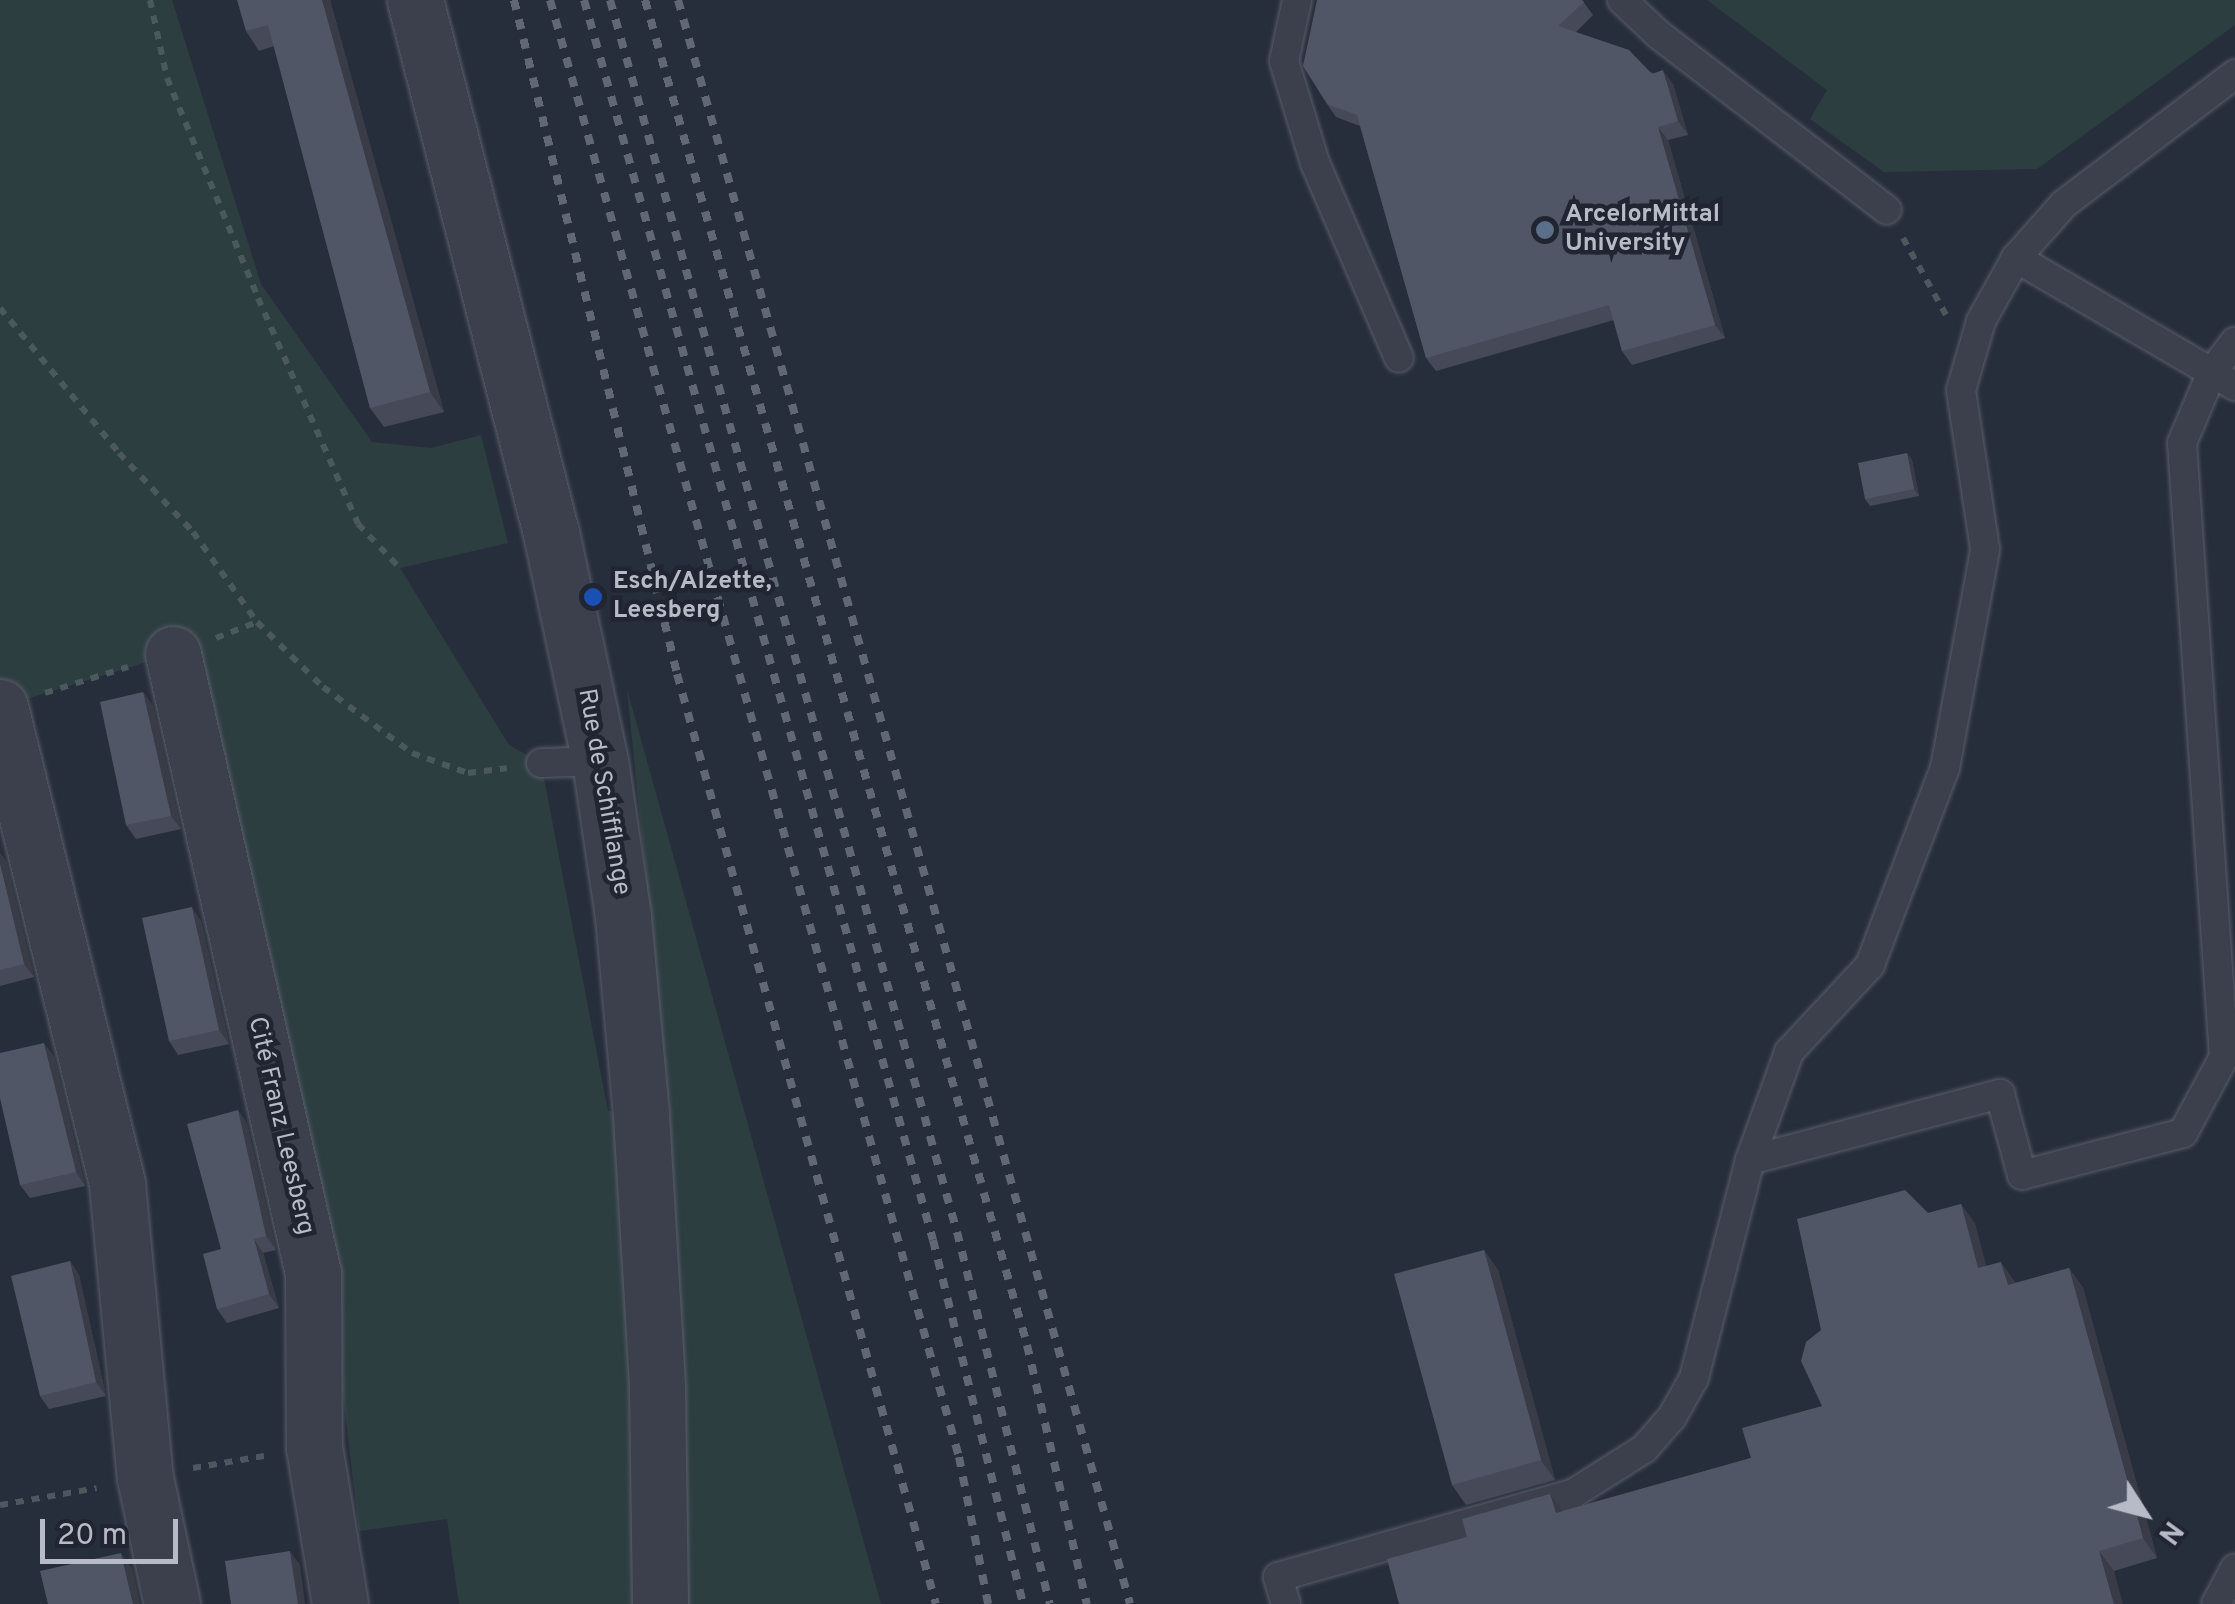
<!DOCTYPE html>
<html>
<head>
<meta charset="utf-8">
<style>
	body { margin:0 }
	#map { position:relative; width:2235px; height:1604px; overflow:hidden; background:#272e3b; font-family:Overpass,sans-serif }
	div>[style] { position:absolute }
	.green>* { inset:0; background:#2d3e41 }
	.path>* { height:6px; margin-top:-3px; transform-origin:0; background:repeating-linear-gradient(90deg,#4b595e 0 8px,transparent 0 16px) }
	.roads { filter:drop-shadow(0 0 2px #595e6a) drop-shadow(0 0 2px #595e6a) }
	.service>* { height:28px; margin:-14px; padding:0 14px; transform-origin:14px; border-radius:14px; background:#3b404c }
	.minor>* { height:55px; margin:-27.5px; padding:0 27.5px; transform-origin:27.5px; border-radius:27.5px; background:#3b404c }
	.tertiary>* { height:55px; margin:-27.5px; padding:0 27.5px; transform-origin:27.5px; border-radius:27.5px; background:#3b404c }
	.rail>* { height:8px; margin-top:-4px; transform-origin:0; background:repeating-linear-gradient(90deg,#616775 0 10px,transparent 0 20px) }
	.wall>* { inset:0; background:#464a58 }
	.shaded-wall>* { inset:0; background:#393c47 }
	.building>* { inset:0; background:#515666 }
	.dots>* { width:28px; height:28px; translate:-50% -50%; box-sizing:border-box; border:5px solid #202531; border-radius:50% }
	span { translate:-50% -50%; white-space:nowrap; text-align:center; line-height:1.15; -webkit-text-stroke:9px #202531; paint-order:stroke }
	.poi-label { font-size:25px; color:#b7bbc7; font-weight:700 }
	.left { translate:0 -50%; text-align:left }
	.street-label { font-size:25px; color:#b7bbc7 }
	.north { position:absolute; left:2095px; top:1464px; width:100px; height:100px; -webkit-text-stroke:8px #202531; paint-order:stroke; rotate:126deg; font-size:28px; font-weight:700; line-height:40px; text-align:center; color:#b7bbc7 }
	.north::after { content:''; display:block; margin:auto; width:35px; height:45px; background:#b7bbc7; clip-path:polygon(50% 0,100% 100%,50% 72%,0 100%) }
	.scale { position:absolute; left:40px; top:1519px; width:138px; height:45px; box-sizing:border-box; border:5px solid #b7bbc7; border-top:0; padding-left:12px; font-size:30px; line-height:35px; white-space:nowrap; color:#b7bbc7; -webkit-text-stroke:8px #202531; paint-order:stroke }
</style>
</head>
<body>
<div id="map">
	<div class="green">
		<div style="clip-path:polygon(0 0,172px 0,261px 284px,372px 442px,431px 448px,481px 435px,508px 543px,400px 568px,509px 745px,541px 763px,608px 1111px,670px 1116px,627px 689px,881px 1604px,459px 1604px,447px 1519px,359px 1531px,337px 1344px,173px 654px,0 707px)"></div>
		<div style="clip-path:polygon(1707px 0,2235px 0,2235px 25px,2037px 169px,1884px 172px,1810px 119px,1827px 90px)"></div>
	</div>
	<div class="path">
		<div style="left:150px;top:0;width:80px;rotate:77.7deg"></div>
		<div style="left:167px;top:78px;width:238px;rotate:67.5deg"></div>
		<div style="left:258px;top:298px;width:247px;rotate:66.1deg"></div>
		<div style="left:358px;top:524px;width:59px;rotate:46.4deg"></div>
		<div style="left:1903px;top:238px;width:88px;rotate:60.8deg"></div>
		<div style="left:0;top:308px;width:188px;rotate:50.6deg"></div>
		<div style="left:119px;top:453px;width:108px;rotate:46.9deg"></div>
		<div style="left:193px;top:532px;width:110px;rotate:54.6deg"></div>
		<div style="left:257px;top:622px;width:93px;rotate:44.6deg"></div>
		<div style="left:323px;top:687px;width:111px;rotate:36.6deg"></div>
		<div style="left:412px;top:753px;width:59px;rotate:19.7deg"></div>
		<div style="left:468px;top:773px;width:39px;rotate:-7deg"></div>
		<div style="left:216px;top:638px;width:44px;rotate:-21.3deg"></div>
		<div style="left:45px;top:693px;width:87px;rotate:-17.4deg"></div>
		<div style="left:193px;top:1468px;width:72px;rotate:-9.6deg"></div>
		<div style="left:0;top:1505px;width:98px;rotate:-9.9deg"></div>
	</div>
	<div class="roads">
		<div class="service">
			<div style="left:1297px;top:0;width:62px;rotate:102deg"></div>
			<div style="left:1284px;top:61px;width:107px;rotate:73.1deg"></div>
			<div style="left:1315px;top:163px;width:212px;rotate:66.7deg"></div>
			<div style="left:1622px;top:0;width:51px;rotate:43.4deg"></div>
			<div style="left:1659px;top:35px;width:287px;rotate:37.5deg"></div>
			<div style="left:2016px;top:258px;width:254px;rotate:30.3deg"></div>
			<div style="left:541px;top:763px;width:59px;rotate:-1.9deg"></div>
			<div style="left:1750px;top:1160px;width:259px;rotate:-14.8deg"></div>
			<div style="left:2000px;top:1094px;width:84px;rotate:74.8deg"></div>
			<div style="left:2022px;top:1175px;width:166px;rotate:-14.6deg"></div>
			<div style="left:2183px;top:1133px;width:86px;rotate:-61.7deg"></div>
			<div style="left:2224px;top:1057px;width:615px;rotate:-93.91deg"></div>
			<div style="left:2182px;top:443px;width:77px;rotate:-67.1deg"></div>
			<div style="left:2212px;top:372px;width:38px;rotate:-53deg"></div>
			<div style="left:1286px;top:1604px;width:28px;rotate:-107deg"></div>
			<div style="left:1278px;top:1577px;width:308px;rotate:-15.8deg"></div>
			<div style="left:1574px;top:1493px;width:83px;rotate:-32.2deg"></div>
			<div style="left:1644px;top:1449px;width:43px;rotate:-48.8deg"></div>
			<div style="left:1672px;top:1417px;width:45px;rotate:-60.6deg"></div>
			<div style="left:1694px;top:1378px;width:225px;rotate:-75.6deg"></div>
			<div style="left:1750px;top:1160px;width:115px;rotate:-70.1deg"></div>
			<div style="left:1789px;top:1052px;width:119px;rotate:-47deg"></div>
			<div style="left:1870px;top:965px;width:211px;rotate:-69.2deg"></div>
			<div style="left:1945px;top:768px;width:223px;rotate:-79.6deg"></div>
			<div style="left:1985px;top:549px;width:161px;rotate:-98.6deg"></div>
			<div style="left:1961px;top:390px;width:72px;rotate:-73.8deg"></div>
			<div style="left:1981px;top:321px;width:72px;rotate:-60.9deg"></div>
			<div style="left:2016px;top:258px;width:72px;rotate:-48.4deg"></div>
			<div style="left:2064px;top:204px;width:215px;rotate:-37.2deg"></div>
			<div style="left:2216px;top:1604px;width:40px;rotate:-62deg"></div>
		</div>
		<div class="minor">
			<div style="left:173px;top:654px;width:635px;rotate:77.26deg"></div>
			<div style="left:313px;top:1273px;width:174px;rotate:89.7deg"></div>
			<div style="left:314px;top:1447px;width:159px;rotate:80.6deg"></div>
			<div style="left:0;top:707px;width:491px;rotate:76.2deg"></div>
			<div style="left:117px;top:1184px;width:295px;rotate:84.6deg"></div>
			<div style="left:145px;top:1478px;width:129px;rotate:77.9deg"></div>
		</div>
		<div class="tertiary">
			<div style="left:415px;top:0;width:550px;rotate:75.69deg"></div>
			<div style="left:551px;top:533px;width:233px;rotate:77.9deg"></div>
			<div style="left:600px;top:761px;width:158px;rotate:81.6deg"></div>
			<div style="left:623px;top:917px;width:199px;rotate:84.8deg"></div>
			<div style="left:641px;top:1115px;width:273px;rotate:86.6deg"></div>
			<div style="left:657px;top:1388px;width:216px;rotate:89.2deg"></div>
		</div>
	</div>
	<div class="rail">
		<div style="left:514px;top:0;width:693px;rotate:76.4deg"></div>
		<div style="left:677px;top:674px;width:965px;rotate:74.44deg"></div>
		<div style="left:550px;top:0;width:1513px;rotate:74.32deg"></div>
		<div style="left:959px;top:1457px;width:150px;rotate:78.8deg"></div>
		<div style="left:584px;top:0;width:1288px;rotate:74.28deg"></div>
		<div style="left:933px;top:1240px;width:375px;rotate:76.1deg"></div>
		<div style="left:610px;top:0;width:1280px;rotate:74.27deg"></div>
		<div style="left:957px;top:1232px;width:383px;rotate:76deg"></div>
		<div style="left:645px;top:0;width:1398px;rotate:74.14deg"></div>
		<div style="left:1027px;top:1345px;width:266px;rotate:77deg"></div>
		<div style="left:678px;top:0;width:1666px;rotate:74.26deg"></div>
	</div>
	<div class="wall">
		<div style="clip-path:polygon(330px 0,444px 412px,384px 427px,370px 408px,274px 46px,259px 51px,246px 31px)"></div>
		<div style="clip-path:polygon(1582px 0,1593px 15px,1576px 32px,1673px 84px,1688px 135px,1668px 140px,1725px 338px,1632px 365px,1622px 351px,1614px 320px,1436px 371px,1426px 358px,1360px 126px,1336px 117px,1327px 104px)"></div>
		<div style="clip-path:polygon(1907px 453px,1912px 460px,1919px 496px,1870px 506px,1865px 499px)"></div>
		<div style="clip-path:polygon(143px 692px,153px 706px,181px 829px,136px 839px,126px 825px)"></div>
		<div style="clip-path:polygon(0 853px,6px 861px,34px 977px,0 986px)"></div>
		<div style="clip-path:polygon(201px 921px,229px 1044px,178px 1055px,169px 1041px)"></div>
		<div style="clip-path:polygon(54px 1056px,85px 1186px,30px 1198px,20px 1185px)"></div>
		<div style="clip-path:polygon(238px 1110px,247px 1124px,276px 1250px,263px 1253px,279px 1308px,227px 1323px,217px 1309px,221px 1249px)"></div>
		<div style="clip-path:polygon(1961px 1204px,1975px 1224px,1986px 1266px,2016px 1283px,2069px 1268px,2083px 1288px,2157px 1558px,2114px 1571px,1562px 1511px,1751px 1458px,1822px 1406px,1821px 1330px,1928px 1213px)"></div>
		<div style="clip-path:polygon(1484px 1250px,1498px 1270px,1555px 1480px,1466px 1505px,1452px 1485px)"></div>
		<div style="clip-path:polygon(70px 1261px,79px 1275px,106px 1396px,49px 1409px,40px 1396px)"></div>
	</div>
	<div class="shaded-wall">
		<div style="clip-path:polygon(322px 0,330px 0,444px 412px,430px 392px)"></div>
		<div style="clip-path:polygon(1663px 70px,1673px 84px,1688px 135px,1678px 121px)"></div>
		<div style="clip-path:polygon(1658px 127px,1668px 140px,1725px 338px,1715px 325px)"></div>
		<div style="clip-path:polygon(1907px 453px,1912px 460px,1919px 496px,1914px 489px)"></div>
		<div style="clip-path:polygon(143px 692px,153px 706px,181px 829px,171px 816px)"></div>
		<div style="clip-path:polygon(0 853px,6px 861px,34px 977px,24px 964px,0 864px)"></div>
		<div style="clip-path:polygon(192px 907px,201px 921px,229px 1044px,219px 1030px)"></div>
		<div style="clip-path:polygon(44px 1043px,54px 1056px,85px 1186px,76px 1172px)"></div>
		<div style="clip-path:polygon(238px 1110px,247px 1124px,276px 1250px,266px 1236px)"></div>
		<div style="clip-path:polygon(1961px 1204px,1975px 1224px,1992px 1288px,1978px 1268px)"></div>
		<div style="clip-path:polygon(254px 1239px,263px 1253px,279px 1308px,269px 1294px)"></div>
		<div style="clip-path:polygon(1484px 1250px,1498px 1270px,1555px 1480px,1541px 1460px)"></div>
		<div style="clip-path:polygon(70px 1261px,79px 1275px,106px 1396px,96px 1382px)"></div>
		<div style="clip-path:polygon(2001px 1262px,2015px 1282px,2022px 1305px,2008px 1285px)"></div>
		<div style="clip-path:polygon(2069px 1268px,2083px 1288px,2157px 1558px,2143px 1538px)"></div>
		<div style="clip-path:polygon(1550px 1494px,1565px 1514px,1556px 1513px)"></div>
		<div style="clip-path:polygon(290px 1551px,300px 1565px,305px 1604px,298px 1604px)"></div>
		<div style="clip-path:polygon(2099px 1551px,2114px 1571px,2123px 1604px,2114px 1604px)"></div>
		<div style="clip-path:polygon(121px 1553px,133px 1570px,140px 1604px,133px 1604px)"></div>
	</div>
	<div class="building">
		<div style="clip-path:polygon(237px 0,322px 0,430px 392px,370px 408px,268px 25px,246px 31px)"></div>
		<div style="clip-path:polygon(1317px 0,1582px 0,1584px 2px,1558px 26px,1629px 50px,1652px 74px,1663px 70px,1678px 121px,1658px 127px,1715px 325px,1622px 351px,1609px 305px,1426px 358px,1357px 115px,1327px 104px,1303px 66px)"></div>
		<div style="clip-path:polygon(1907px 453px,1914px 489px,1865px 499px,1858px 463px)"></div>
		<div style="clip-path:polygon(143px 692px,171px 816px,126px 825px,100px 702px)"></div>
		<div style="clip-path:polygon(0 864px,24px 964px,0 970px)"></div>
		<div style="clip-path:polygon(192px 907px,219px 1030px,169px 1041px,142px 918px)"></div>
		<div style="clip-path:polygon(44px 1043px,76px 1172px,20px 1185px,0 1098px,0 1053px)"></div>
		<div style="clip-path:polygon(238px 1110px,266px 1236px,254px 1239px,269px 1294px,217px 1309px,203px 1254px,221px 1249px,187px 1124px)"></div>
		<div style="clip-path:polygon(1905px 1190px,1928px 1213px,1961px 1204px,1978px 1268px,2001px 1262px,2008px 1285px,2069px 1268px,2143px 1538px,2099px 1551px,2114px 1604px,1399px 1604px,1387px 1559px,1467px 1537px,1462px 1519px,1550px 1494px,1556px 1513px,1751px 1458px,1742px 1428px,1822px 1406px,1801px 1361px,1806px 1342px,1821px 1330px,1797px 1219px)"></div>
		<div style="clip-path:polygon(1484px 1250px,1541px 1460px,1452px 1485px,1394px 1274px)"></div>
		<div style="clip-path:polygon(70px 1261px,96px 1382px,40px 1396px,11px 1276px)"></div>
		<div style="clip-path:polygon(290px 1551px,298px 1604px,231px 1604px,225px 1561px)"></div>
		<div style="clip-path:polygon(121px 1553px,133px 1604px,48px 1604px,40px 1571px)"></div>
	</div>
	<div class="dots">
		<div style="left:1545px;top:230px;background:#5c6f8a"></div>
		<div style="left:593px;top:597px;background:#1a4fb4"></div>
	</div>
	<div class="poi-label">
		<span class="left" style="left:1565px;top:230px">ArcelorMittal<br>University</span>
		<span class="left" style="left:613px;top:597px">Esch/Alzette,<br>Leesberg</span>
	</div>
	<div class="street-label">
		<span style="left:603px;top:792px;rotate:80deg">Rue de Schifflange</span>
		<span style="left:280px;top:1126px;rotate:77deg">Cité Franz Leesberg</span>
	</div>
	<div class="north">N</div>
	<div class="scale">20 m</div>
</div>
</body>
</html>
